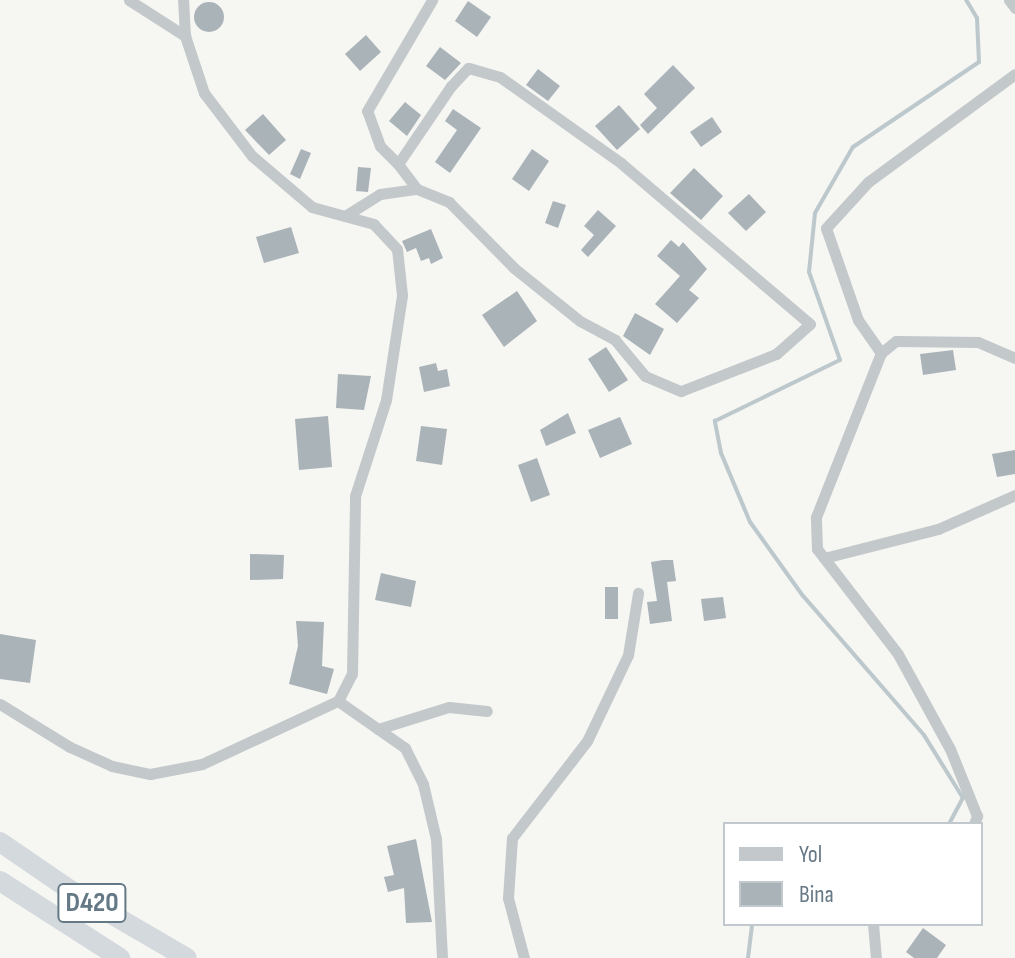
<!DOCTYPE html>
<html>
<head>
<meta charset="utf-8">
<style>
	body { margin:0 }
	#map { position:relative; width:1015px; height:958px; overflow:hidden; background:#f6f6f3; font-family:"Sofia Sans Condensed",sans-serif }
	div>[style] { position:absolute }
	.stream>* { height:4px; margin:-2px; padding:0 2px; transform-origin:2px; border-radius:2px; background:#bcc8cc }
	.building>* { inset:0; background:#aab3b8 }
	.round { border-radius:50% }
	.street>* { height:11px; margin:-5.5px; padding:0 5.5px; transform-origin:5.5px; border-radius:5.5px; background:#c3c8ca }
	.highway>* { height:20px; margin:-10px; padding:0 10px; transform-origin:10px; border-radius:10px; background:#d4d9dd }
	span { translate:-50% -50%; white-space:nowrap; text-align:center; line-height:1.15; -webkit-text-stroke:8px #fff; paint-order:stroke }
	.shield-label span { padding:2px 6px; background:#fff; border:2px solid; border-radius:6px; -webkit-text-stroke-width:0 }
	.shield-label { font-size:28px; color:#647885; font-weight:700 }
	.legend { position:absolute; left:723px; top:822px; width:260px; height:104px; box-sizing:border-box; background:#fff; border:2px solid #c1c9ce; margin:0; padding:10px 14px; list-style:none; font-size:24px; color:#647885 }
	.legend li { display:flex; align-items:center; gap:16px; height:40px }
	.legend b { width:40px; border:2px solid #c1c9ce }
</style>
</head>
<body>
<div id="map">
	<div class="stream">
		<div style="left:949px;top:824px;width:30px;rotate:-62deg"></div>
		<div style="left:963px;top:798px;width:74px;rotate:-121.8deg"></div>
		<div style="left:924px;top:735px;width:184px;rotate:-131deg"></div>
		<div style="left:803px;top:596px;width:91px;rotate:-125.6deg"></div>
		<div style="left:750px;top:522px;width:75px;rotate:-112.8deg"></div>
		<div style="left:721px;top:453px;width:33px;rotate:-101deg"></div>
		<div style="left:715px;top:421px;width:139px;rotate:-26deg"></div>
		<div style="left:840px;top:360px;width:93px;rotate:-109.4deg"></div>
		<div style="left:809px;top:272px;width:59px;rotate:-84.2deg"></div>
		<div style="left:815px;top:213px;width:76px;rotate:-60.1deg"></div>
		<div style="left:853px;top:147px;width:152px;rotate:-34deg"></div>
		<div style="left:979px;top:62px;width:44px;rotate:-92.6deg"></div>
		<div style="left:977px;top:18px;width:21px;rotate:-121deg"></div>
		<div style="left:748px;top:958px;width:34px;rotate:-83deg"></div>
	</div>
	<div class="building">
		<div style="clip-path:polygon(468px 1px,491px 17px,477px 37px,455px 21px)"></div>
		<div class="round" style="left:194px;top:2px;width:30px;height:30px"></div>
		<div style="clip-path:polygon(366px 35px,381px 52px,360px 71px,345px 54px)"></div>
		<div style="clip-path:polygon(440px 47px,461px 63px,445px 80px,426px 66px)"></div>
		<div style="clip-path:polygon(673px 65px,695px 88px,648px 134px,640px 125px,657px 108px,644px 94px)"></div>
		<div style="clip-path:polygon(538px 69px,560px 86px,548px 101px,526px 85px)"></div>
		<div style="clip-path:polygon(405px 102px,421px 115px,407px 136px,389px 121px)"></div>
		<div style="clip-path:polygon(619px 105px,640px 129px,617px 150px,595px 126px)"></div>
		<div style="clip-path:polygon(453px 109px,481px 128px,450px 173px,435px 162px,457px 130px,445px 121px)"></div>
		<div style="clip-path:polygon(263px 114px,286px 140px,269px 155px,245px 130px)"></div>
		<div style="clip-path:polygon(712px 117px,722px 132px,701px 147px,690px 132px)"></div>
		<div style="clip-path:polygon(301px 149px,311px 153px,300px 179px,290px 174px)"></div>
		<div style="clip-path:polygon(532px 149px,549px 161px,529px 191px,512px 179px)"></div>
		<div style="clip-path:polygon(358px 167px,371px 168px,368px 192px,356px 191px)"></div>
		<div style="clip-path:polygon(694px 168px,723px 196px,701px 220px,670px 193px)"></div>
		<div style="clip-path:polygon(749px 194px,766px 212px,746px 231px,728px 213px)"></div>
		<div style="clip-path:polygon(553px 201px,566px 205px,558px 228px,545px 223px)"></div>
		<div style="clip-path:polygon(598px 210px,616px 226px,588px 257px,581px 250px,594px 235px,584px 226px)"></div>
		<div style="clip-path:polygon(291px 227px,299px 253px,264px 263px,256px 237px)"></div>
		<div style="clip-path:polygon(431px 229px,443px 258px,431px 264px,429px 258px,421px 261px,416px 248px,407px 252px,402px 241px)"></div>
		<div style="clip-path:polygon(671px 240px,679px 247px,683px 242px,707px 269px,689px 290px,699px 298px,677px 323px,655px 304px,680px 276px,657px 256px)"></div>
		<div style="clip-path:polygon(517px 291px,537px 321px,504px 347px,482px 315px)"></div>
		<div style="clip-path:polygon(635px 313px,664px 329px,650px 355px,623px 336px)"></div>
		<div style="clip-path:polygon(606px 347px,628px 380px,609px 392px,588px 359px)"></div>
		<div style="clip-path:polygon(953px 350px,956px 370px,923px 375px,920px 354px)"></div>
		<div style="clip-path:polygon(436px 363px,438px 371px,447px 369px,450px 386px,424px 392px,419px 367px)"></div>
		<div style="clip-path:polygon(338px 374px,371px 376px,364px 410px,336px 408px)"></div>
		<div style="clip-path:polygon(568px 413px,576px 433px,546px 446px,540px 430px)"></div>
		<div style="clip-path:polygon(328px 416px,332px 467px,299px 470px,295px 419px)"></div>
		<div style="clip-path:polygon(620px 417px,632px 444px,600px 458px,588px 430px)"></div>
		<div style="clip-path:polygon(421px 426px,447px 429px,442px 465px,416px 461px)"></div>
		<div style="clip-path:polygon(1015px 450px,1015px 474px,997px 477px,992px 454px)"></div>
		<div style="clip-path:polygon(537px 458px,550px 495px,531px 502px,518px 465px)"></div>
		<div style="clip-path:polygon(250px 554px,284px 555px,283px 579px,250px 580px)"></div>
		<div style="clip-path:polygon(663px 560px,673px 560px,676px 581px,667px 582px,672px 621px,650px 624px,647px 602px,657px 601px,651px 562px)"></div>
		<div style="clip-path:polygon(381px 573px,416px 581px,411px 607px,375px 600px)"></div>
		<div style="clip-path:polygon(605px 587px,618px 587px,618px 619px,605px 619px)"></div>
		<div style="clip-path:polygon(723px 597px,726px 618px,704px 621px,701px 599px)"></div>
		<div style="clip-path:polygon(296px 621px,324px 622px,322px 666px,334px 669px,327px 694px,289px 684px,298px 646px)"></div>
		<div style="clip-path:polygon(0 634px,36px 640px,30px 683px,0 679px)"></div>
		<div style="clip-path:polygon(416px 839px,432px 922px,406px 923px,404px 888px,388px 892px,384px 877px,394px 875px,387px 846px)"></div>
		<div style="clip-path:polygon(923px 928px,946px 945px,937px 958px,914px 958px,906px 952px)"></div>
	</div>
	<div class="street">
		<div style="left:129px;top:0;width:67px;rotate:32.7deg"></div>
		<div style="left:1009px;top:0;width:10px;rotate:53deg"></div>
		<div style="left:398px;top:164px;width:25px;rotate:-135deg"></div>
		<div style="left:380px;top:146px;width:37px;rotate:-110deg"></div>
		<div style="left:367px;top:111px;width:129px;rotate:-59.6deg"></div>
		<div style="left:345px;top:216px;width:41px;rotate:-32.2deg"></div>
		<div style="left:380px;top:194px;width:37px;rotate:-8deg"></div>
		<div style="left:417px;top:189px;width:35px;rotate:22deg"></div>
		<div style="left:449px;top:202px;width:93px;rotate:45.4deg"></div>
		<div style="left:514px;top:268px;width:85px;rotate:38.8deg"></div>
		<div style="left:580px;top:321px;width:40px;rotate:28deg"></div>
		<div style="left:615px;top:340px;width:47px;rotate:50.2deg"></div>
		<div style="left:645px;top:376px;width:39px;rotate:23deg"></div>
		<div style="left:681px;top:391px;width:102px;rotate:-21.3deg"></div>
		<div style="left:776px;top:354px;width:45px;rotate:-41.4deg"></div>
		<div style="left:810px;top:324px;width:248px;rotate:-139.6deg"></div>
		<div style="left:621px;top:163px;width:148px;rotate:-144.6deg"></div>
		<div style="left:500px;top:77px;width:33px;rotate:-164deg"></div>
		<div style="left:468px;top:68px;width:25px;rotate:133deg"></div>
		<div style="left:451px;top:86px;width:94px;rotate:124.2deg"></div>
		<div style="left:398px;top:164px;width:31px;rotate:53deg"></div>
		<div style="left:881px;top:353px;width:40px;rotate:-124.9deg"></div>
		<div style="left:858px;top:320px;width:97px;rotate:-109.2deg"></div>
		<div style="left:826px;top:228px;width:62px;rotate:-47.6deg"></div>
		<div style="left:868px;top:182px;width:182px;rotate:-36.3deg"></div>
		<div style="left:824px;top:558px;width:118px;rotate:-14.3deg"></div>
		<div style="left:938px;top:529px;width:84px;rotate:-23.8deg"></div>
		<div style="left:338px;top:701px;width:82px;rotate:35deg"></div>
		<div style="left:405px;top:748px;width:40px;rotate:63.4deg"></div>
		<div style="left:423px;top:784px;width:57px;rotate:76.7deg"></div>
		<div style="left:436px;top:839px;width:119px;rotate:87.1deg"></div>
		<div style="left:0;top:704px;width:82px;rotate:31.6deg"></div>
		<div style="left:70px;top:747px;width:46px;rotate:24.3deg"></div>
		<div style="left:112px;top:766px;width:39px;rotate:12deg"></div>
		<div style="left:150px;top:774px;width:53px;rotate:-10.9deg"></div>
		<div style="left:202px;top:764px;width:150px;rotate:-24.9deg"></div>
		<div style="left:338px;top:701px;width:30px;rotate:-63deg"></div>
		<div style="left:352px;top:674px;width:178px;rotate:-89deg"></div>
		<div style="left:355px;top:496px;width:101px;rotate:-72.1deg"></div>
		<div style="left:386px;top:400px;width:106px;rotate:-81.3deg"></div>
		<div style="left:402px;top:295px;width:46px;rotate:-96.2deg"></div>
		<div style="left:397px;top:249px;width:34px;rotate:-133deg"></div>
		<div style="left:374px;top:224px;width:64px;rotate:-164.7deg"></div>
		<div style="left:312px;top:207px;width:79px;rotate:-139.6deg"></div>
		<div style="left:252px;top:156px;width:79px;rotate:-127.3deg"></div>
		<div style="left:204px;top:93px;width:60px;rotate:-108.4deg"></div>
		<div style="left:185px;top:36px;width:36px;rotate:-93deg"></div>
		<div style="left:378px;top:729px;width:74px;rotate:-17.2deg"></div>
		<div style="left:449px;top:707px;width:38px;rotate:6deg"></div>
		<div style="left:974px;top:824px;width:9px;rotate:-69deg"></div>
		<div style="left:977px;top:816px;width:72px;rotate:-111.9deg"></div>
		<div style="left:950px;top:749px;width:108px;rotate:-118.7deg"></div>
		<div style="left:898px;top:654px;width:133px;rotate:-127.6deg"></div>
		<div style="left:817px;top:549px;width:32px;rotate:-92deg"></div>
		<div style="left:816px;top:517px;width:176px;rotate:-68.4deg"></div>
		<div style="left:881px;top:353px;width:19px;rotate:-39deg"></div>
		<div style="left:896px;top:341px;width:82px;rotate:0.7deg"></div>
		<div style="left:978px;top:342px;width:40px;rotate:23.4deg"></div>
		<div style="left:873px;top:924px;width:34px;rotate:85deg"></div>
		<div style="left:524px;top:958px;width:62px;rotate:-104.9deg"></div>
		<div style="left:508px;top:898px;width:60px;rotate:-86.2deg"></div>
		<div style="left:512px;top:838px;width:123px;rotate:-52.3deg"></div>
		<div style="left:587px;top:741px;width:95px;rotate:-64.5deg"></div>
		<div style="left:628px;top:655px;width:63px;rotate:-80.8deg"></div>
	</div>
	<div class="highway">
		<div style="left:0;top:842px;width:85px;rotate:34.4deg"></div>
		<div style="left:70px;top:890px;width:135px;rotate:30.2deg"></div>
		<div style="left:0;top:881px;width:143px;rotate:32.7deg"></div>
	</div>
	<div class="shield-label">
		<span style="left:92px;top:903px">D420</span>
	</div>
	<ul class="legend">
	<li><b style="height:10px;background:#c3c8ca"></b>Yol</li>
	<li><b style="height:22px;background:#aab3b8"></b>Bina</li>
	</ul>
</div>
</body>
</html>
